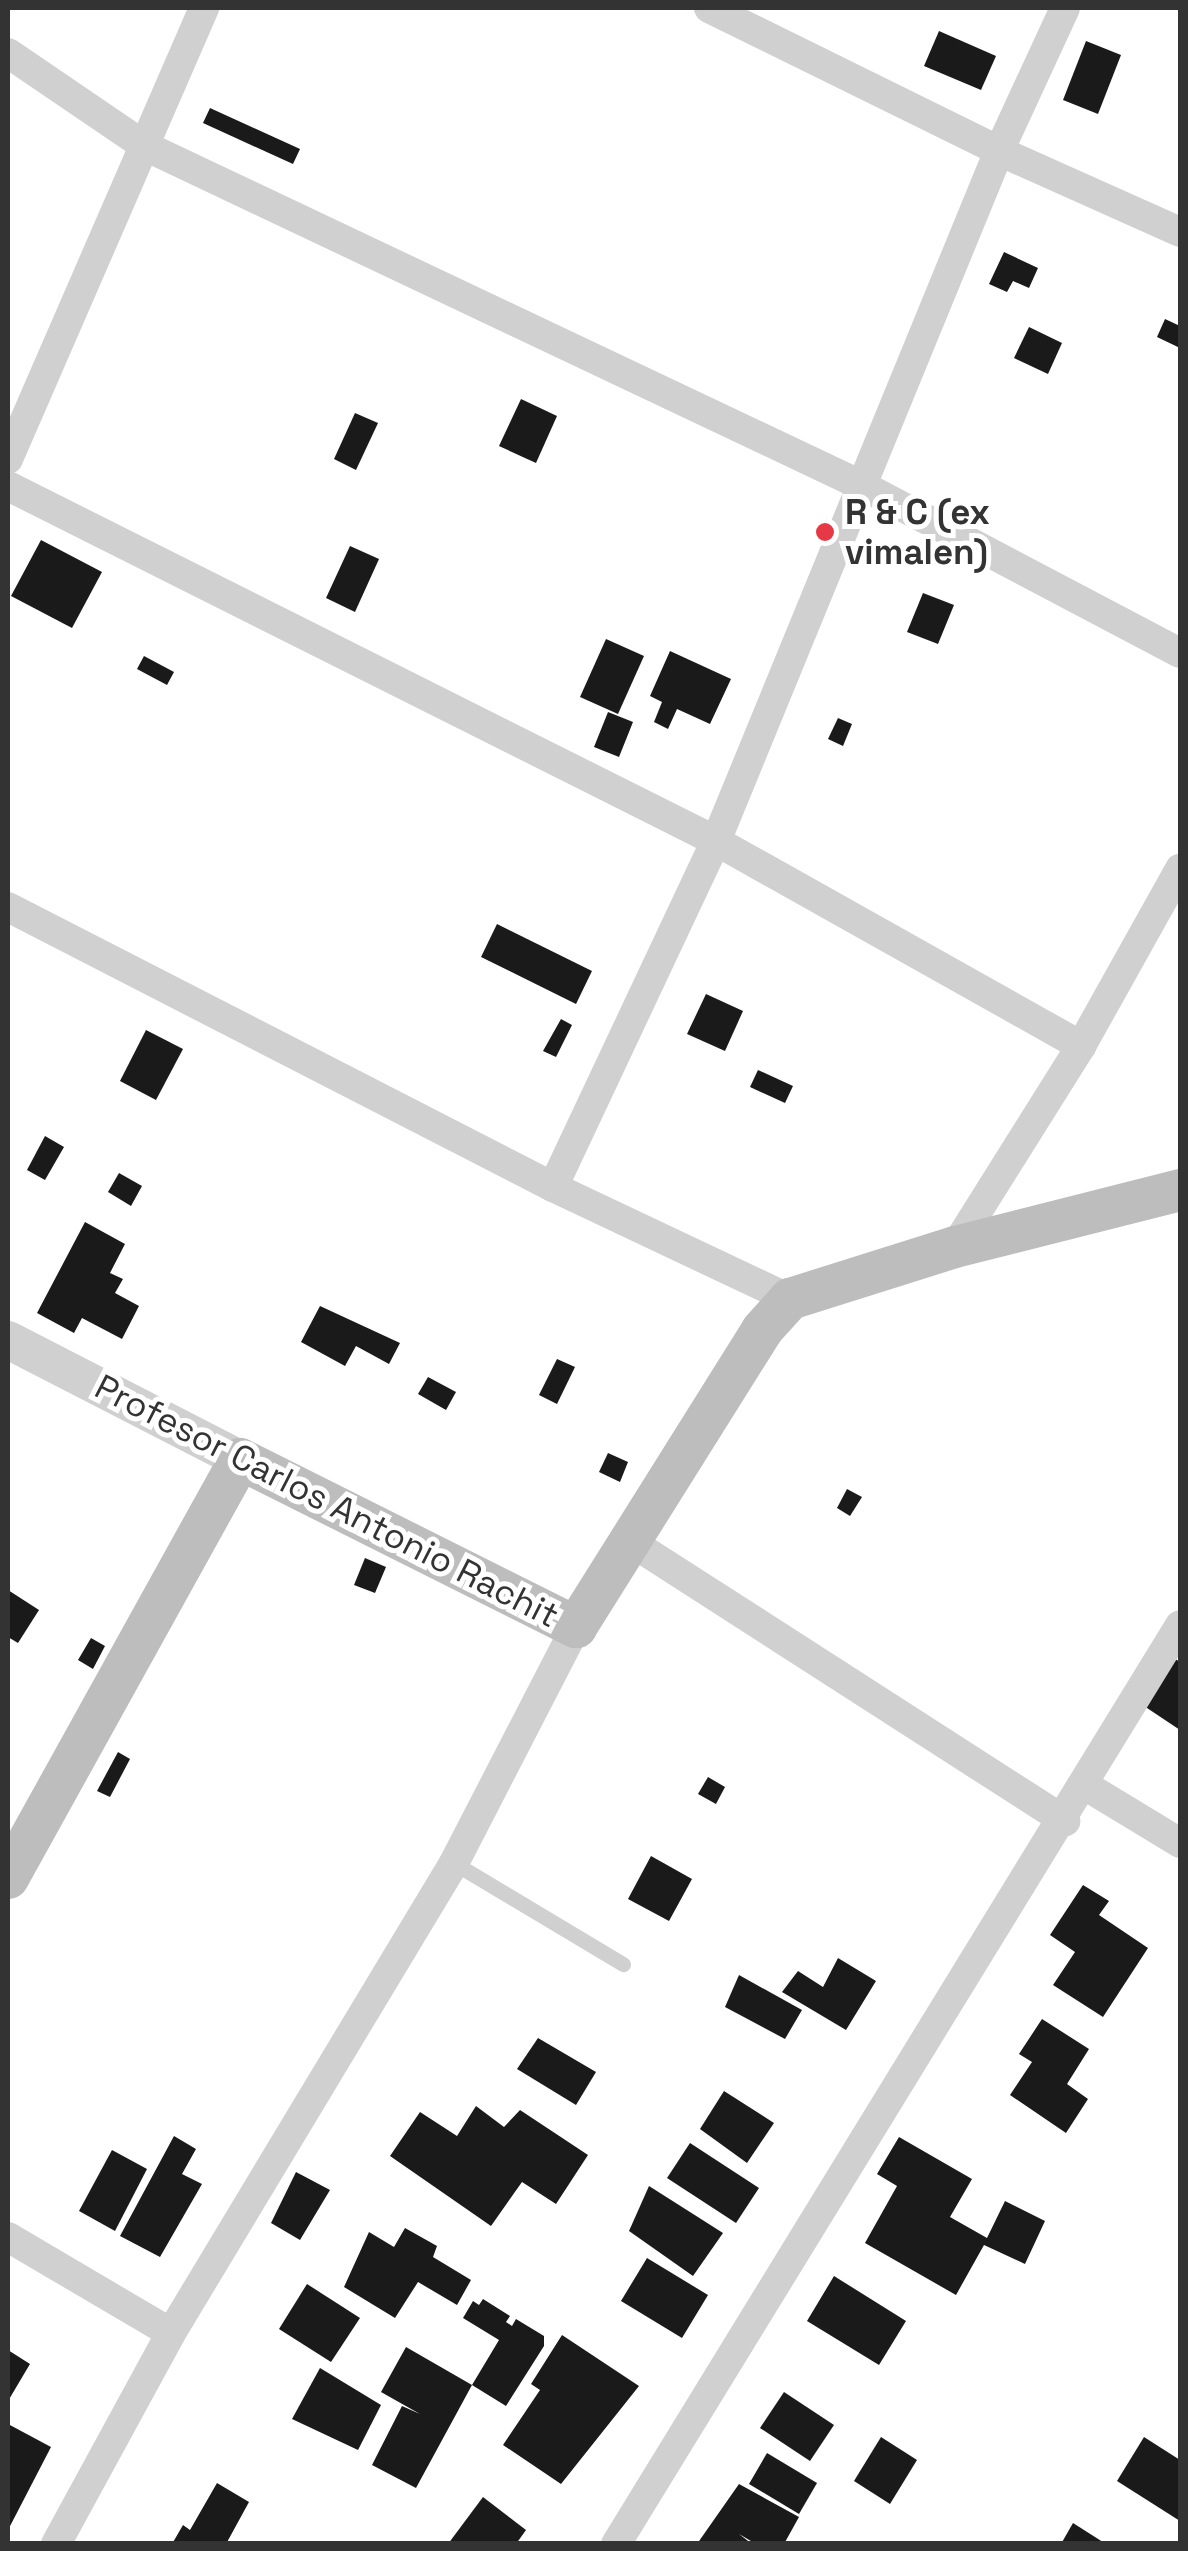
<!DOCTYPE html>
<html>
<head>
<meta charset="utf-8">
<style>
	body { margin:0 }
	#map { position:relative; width:1188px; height:2551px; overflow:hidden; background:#fff; font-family:"Space Grotesk",sans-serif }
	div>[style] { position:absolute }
	.building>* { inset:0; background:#1a1a1a }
	.service>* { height:15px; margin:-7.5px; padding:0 7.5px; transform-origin:7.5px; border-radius:7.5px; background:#d0d0d0 }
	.minor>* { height:30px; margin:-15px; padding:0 15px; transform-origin:15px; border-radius:15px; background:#d0d0d0 }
	.tertiary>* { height:38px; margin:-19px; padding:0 19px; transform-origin:19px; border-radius:19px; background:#d0d0d0 }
	.secondary>* { height:42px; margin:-21px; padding:0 21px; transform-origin:21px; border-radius:21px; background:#bdbdbd }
	.dots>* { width:28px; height:28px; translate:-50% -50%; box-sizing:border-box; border:5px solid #fff; border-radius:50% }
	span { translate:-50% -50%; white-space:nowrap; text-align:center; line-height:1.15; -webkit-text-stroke:10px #fff; paint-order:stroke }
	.poi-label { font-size:35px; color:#333; font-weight:700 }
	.left { translate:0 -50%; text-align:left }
	.street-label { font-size:35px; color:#333 }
	.frame { position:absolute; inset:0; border:10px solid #333; pointer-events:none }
</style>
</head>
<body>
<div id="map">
	<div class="building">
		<div style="clip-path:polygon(939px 31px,996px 56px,981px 90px,924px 66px)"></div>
		<div style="clip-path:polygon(1086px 41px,1121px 55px,1098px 114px,1063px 100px)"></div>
		<div style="clip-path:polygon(210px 108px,300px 149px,293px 164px,203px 123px)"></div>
		<div style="clip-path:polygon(1004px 252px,1038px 268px,1029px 288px,1013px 281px,1007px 292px,989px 284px)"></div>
		<div style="clip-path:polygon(1165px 319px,1180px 326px,1180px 348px,1157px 337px)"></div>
		<div style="clip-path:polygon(1029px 327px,1062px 343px,1048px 374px,1014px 358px)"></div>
		<div style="clip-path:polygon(521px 399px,557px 416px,536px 463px,499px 446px)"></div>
		<div style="clip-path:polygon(355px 413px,378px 423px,356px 470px,334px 459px)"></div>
		<div style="clip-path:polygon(41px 540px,102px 572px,72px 628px,11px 596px)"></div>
		<div style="clip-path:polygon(350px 546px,379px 559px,355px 612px,326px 598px)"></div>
		<div style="clip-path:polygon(923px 593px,954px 605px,938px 644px,907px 632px)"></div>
		<div style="clip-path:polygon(606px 639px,644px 656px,618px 714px,580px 697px)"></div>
		<div style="clip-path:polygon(670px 651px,731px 679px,710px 724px,677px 709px,668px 729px,654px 722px,662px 702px,650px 696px)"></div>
		<div style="clip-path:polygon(144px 656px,174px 672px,167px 685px,137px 669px)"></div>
		<div style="clip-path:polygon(608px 712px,633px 722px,619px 757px,594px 747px)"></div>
		<div style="clip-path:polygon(838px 718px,852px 724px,843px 746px,828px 739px)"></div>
		<div style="clip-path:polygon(497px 924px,592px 971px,576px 1004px,481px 957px)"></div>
		<div style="clip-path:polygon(706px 994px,743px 1011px,725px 1051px,687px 1034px)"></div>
		<div style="clip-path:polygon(561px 1019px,572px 1025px,556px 1057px,543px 1051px)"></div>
		<div style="clip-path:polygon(146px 1030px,183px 1049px,156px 1100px,120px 1081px)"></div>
		<div style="clip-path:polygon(758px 1070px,793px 1086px,785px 1103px,750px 1087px)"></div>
		<div style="clip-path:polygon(45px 1136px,64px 1147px,45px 1180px,27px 1170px)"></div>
		<div style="clip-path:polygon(119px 1173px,142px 1186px,131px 1206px,108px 1192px)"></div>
		<div style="clip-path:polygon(85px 1222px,125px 1244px,110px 1273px,123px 1279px,115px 1293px,139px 1306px,122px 1339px,82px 1318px,74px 1333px,37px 1313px)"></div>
		<div style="clip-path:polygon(320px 1306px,400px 1343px,389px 1364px,356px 1346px,345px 1366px,301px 1342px)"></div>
		<div style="clip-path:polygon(557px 1359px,575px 1367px,557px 1404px,539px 1395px)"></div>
		<div style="clip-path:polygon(428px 1377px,456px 1392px,446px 1410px,418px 1394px)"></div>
		<div style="clip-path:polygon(608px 1453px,628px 1462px,620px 1482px,599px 1472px)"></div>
		<div style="clip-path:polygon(847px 1489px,862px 1497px,850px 1516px,837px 1508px)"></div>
		<div style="clip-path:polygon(365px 1558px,386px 1567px,375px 1593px,354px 1585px)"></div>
		<div style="clip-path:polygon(8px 1590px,39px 1610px,18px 1643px,8px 1637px)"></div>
		<div style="clip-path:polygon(91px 1638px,105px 1646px,93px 1669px,78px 1660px)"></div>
		<div style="clip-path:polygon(1169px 1655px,1180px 1662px,1180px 1730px,1138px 1702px)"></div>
		<div style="clip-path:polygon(118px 1752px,130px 1759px,110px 1797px,97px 1791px)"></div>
		<div style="clip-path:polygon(708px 1777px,725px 1787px,716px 1804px,698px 1794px)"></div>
		<div style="clip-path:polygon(651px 1856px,692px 1879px,669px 1921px,628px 1899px)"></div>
		<div style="clip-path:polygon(1083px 1885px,1109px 1901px,1099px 1915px,1148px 1948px,1103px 2017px,1053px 1985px,1075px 1952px,1050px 1935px)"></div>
		<div style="clip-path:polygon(838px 1958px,876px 1981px,846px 2030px,782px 1992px,798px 1971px,823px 1987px)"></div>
		<div style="clip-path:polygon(739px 1975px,802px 2010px,785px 2039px,725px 2007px)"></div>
		<div style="clip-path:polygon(1042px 2019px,1089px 2049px,1067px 2084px,1088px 2099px,1066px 2133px,1010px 2095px,1032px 2062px,1019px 2054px)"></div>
		<div style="clip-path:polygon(538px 2038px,596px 2072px,576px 2105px,517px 2069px)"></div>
		<div style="clip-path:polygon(724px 2091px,774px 2123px,747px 2163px,700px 2129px)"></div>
		<div style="clip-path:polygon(476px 2106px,504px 2127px,520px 2110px,588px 2155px,556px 2204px,522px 2182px,491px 2226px,390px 2156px,420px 2112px,457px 2136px)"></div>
		<div style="clip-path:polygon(174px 2136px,196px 2149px,182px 2174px,202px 2184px,160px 2257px,120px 2236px)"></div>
		<div style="clip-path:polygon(899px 2137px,972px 2179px,950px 2217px,987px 2238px,1005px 2201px,1045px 2221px,1025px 2264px,984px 2245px,956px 2295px,865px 2243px,897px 2186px,877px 2174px)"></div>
		<div style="clip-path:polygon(690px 2143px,759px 2188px,736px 2223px,667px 2178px)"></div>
		<div style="clip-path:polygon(112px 2150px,147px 2169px,115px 2231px,79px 2211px)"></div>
		<div style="clip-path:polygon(296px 2172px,330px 2190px,300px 2240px,271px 2223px)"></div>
		<div style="clip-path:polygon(649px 2186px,723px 2233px,693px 2276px,629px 2231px)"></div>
		<div style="clip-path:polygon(405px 2228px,437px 2246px,433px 2257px,471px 2280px,457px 2305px,418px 2282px,395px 2318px,344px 2287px,369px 2232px,394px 2247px)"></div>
		<div style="clip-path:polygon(647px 2258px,708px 2295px,682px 2338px,621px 2301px)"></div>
		<div style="clip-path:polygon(834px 2276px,906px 2321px,879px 2365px,807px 2321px)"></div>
		<div style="clip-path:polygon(307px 2284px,360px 2318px,331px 2362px,279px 2329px)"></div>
		<div style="clip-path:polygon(483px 2299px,510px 2316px,506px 2322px,512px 2326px,516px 2319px,544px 2336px,544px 2346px,506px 2406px,472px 2385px,416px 2488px,372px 2465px,402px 2406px,420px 2414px,381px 2392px,406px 2347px,472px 2385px,499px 2340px,463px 2318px,473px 2301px,479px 2305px)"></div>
		<div style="clip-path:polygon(562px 2335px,639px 2386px,561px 2484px,503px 2445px,540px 2390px,531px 2384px)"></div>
		<div style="clip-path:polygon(8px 2350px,30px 2364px,8px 2401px)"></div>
		<div style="clip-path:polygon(320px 2368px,381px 2405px,358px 2450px,292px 2419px)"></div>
		<div style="clip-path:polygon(784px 2392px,834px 2425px,810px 2461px,760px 2428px)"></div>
		<div style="clip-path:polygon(8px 2424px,51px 2447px,8px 2530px)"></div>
		<div style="clip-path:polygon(881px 2437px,917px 2460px,890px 2504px,854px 2481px)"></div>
		<div style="clip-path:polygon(1144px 2437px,1180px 2460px,1180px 2521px,1117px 2481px)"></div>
		<div style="clip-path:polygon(767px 2453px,817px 2483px,799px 2514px,749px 2484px)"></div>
		<div style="clip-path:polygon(217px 2483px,249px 2502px,226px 2544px,172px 2544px,183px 2525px,190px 2530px)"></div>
		<div style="clip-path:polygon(739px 2484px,799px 2517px,784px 2544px,756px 2544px,739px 2534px,752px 2544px,697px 2544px)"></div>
		<div style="clip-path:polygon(483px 2497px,526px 2530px,516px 2544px,448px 2544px)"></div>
		<div style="clip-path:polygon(1073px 2523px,1106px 2544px,1061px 2544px)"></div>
	</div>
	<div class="service">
		<div style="left:454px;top:1863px;width:197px;rotate:30.9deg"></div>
	</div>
	<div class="minor">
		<div style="left:709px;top:8px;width:323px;rotate:26.2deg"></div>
		<div style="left:999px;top:151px;width:198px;rotate:24.1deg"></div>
		<div style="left:8px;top:53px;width:166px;rotate:34.2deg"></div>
		<div style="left:145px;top:146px;width:797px;rotate:25.34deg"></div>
		<div style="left:865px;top:487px;width:356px;rotate:27.8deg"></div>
		<div style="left:8px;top:459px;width:492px;rotate:-66.5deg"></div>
		<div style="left:8px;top:486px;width:792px;rotate:26.63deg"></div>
		<div style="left:716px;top:841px;width:419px;rotate:29.3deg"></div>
		<div style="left:8px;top:907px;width:613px;rotate:27.19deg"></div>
		<div style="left:553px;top:1187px;width:262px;rotate:25.3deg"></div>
		<div style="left:553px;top:1187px;width:382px;rotate:-64.8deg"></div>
		<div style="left:716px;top:841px;width:746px;rotate:-67.7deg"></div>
		<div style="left:999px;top:151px;width:157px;rotate:-65.2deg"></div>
		<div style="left:955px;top:1247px;width:237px;rotate:-57.9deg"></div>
		<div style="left:1081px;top:1046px;width:203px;rotate:-60.8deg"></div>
		<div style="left:628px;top:1540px;width:520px;rotate:32.74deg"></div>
		<div style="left:1086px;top:1786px;width:110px;rotate:31.2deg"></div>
		<div style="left:8px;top:2237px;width:189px;rotate:30.5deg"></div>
		<div style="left:56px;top:2544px;width:240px;rotate:-61.4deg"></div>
		<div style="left:171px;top:2333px;width:549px;rotate:-58.95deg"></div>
		<div style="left:454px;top:1863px;width:266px;rotate:-62.7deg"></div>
		<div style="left:616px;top:2544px;width:1078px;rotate:-58.46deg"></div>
	</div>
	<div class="tertiary">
		<div style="left:8px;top:1340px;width:261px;rotate:27.2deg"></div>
	</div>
	<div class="secondary">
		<div style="left:8px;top:1878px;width:479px;rotate:-61deg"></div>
		<div style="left:240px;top:1459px;width:376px;rotate:26.6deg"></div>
		<div style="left:576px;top:1627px;width:350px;rotate:-57.9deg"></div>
		<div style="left:762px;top:1330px;width:42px;rotate:-47.9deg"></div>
		<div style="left:790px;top:1299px;width:173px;rotate:-17.5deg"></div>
		<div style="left:955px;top:1247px;width:232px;rotate:-14.2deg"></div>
	</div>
	<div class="dots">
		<div style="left:825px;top:532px;background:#e63946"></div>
	</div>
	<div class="poi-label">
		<span class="left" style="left:845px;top:532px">R &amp; C (ex<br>vimalen)</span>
	</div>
	<div class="street-label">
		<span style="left:327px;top:1501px;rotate:27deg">Profesor Carlos Antonio Rachit</span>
	</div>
	<div class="frame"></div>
</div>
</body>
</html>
